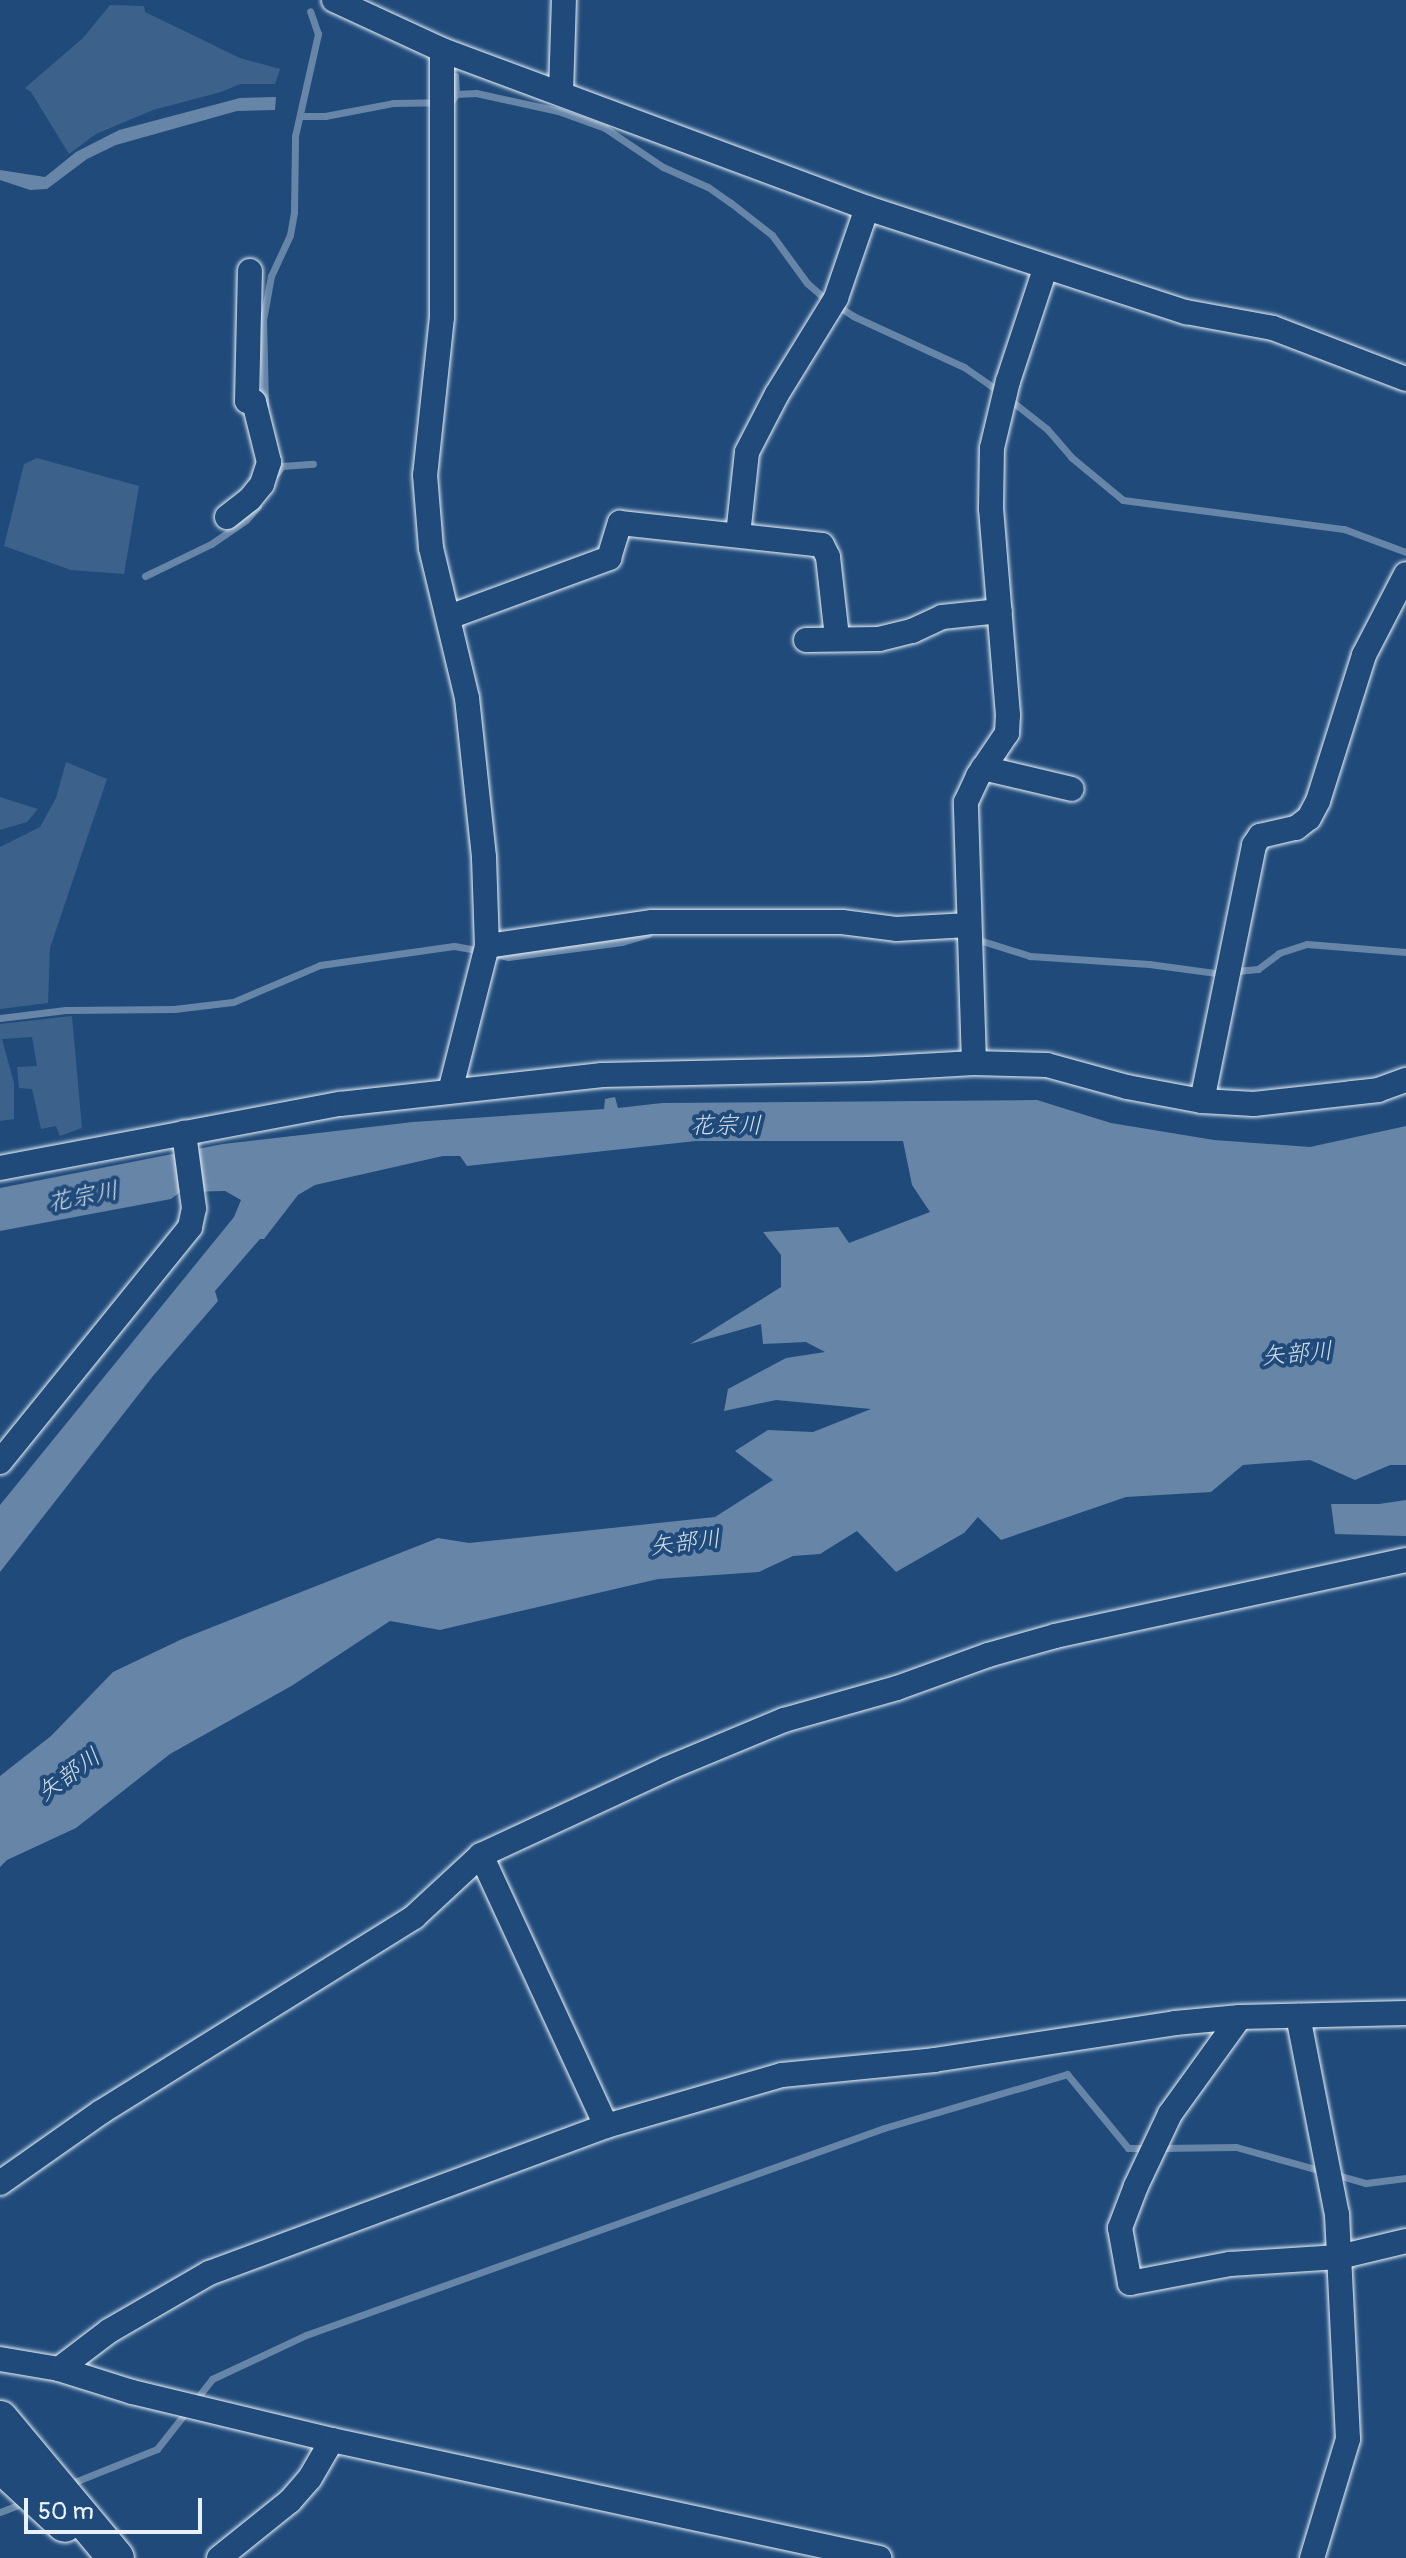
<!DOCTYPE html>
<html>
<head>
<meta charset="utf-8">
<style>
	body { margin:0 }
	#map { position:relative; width:1406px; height:2558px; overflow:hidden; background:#1f4a7a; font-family:Pangolin,"Klee One",sans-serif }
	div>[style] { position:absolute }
	.green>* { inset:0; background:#3c628c }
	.water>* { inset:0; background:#6685a7 }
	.stream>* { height:7px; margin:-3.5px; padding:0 3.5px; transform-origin:3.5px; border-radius:3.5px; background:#6685a7 }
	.roads { filter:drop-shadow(0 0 2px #e8f1f8) drop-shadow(0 0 2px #e8f1f8) }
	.minor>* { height:24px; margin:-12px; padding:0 12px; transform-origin:12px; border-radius:12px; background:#1f4a7a }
	.highway>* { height:36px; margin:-18px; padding:0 18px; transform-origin:18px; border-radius:18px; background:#1f4a7a }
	span { translate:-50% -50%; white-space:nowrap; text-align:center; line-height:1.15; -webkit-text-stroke:8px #1f4a7a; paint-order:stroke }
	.water-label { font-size:24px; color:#d4e1ec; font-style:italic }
	.scale { position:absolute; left:24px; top:2498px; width:178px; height:36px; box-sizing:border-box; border:4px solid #e8f1f8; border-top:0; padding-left:10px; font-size:24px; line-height:28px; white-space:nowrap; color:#e8f1f8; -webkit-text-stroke:6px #1f4a7a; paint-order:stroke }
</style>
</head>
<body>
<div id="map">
	<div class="green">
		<div style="clip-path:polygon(110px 5px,144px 6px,145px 12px,240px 58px,280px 69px,275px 84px,240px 84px,221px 92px,153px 110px,96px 134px,69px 154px,31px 92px,25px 88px,83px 38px)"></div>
		<div style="clip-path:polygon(37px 458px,139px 486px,124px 574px,71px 570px,4px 546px,24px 464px)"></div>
		<div style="clip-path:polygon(66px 762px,107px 779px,50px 948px,48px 1003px,0 1009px,0 847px,40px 827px,56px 798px)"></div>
		<div style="clip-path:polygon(0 797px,38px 809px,27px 822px,0 830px)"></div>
		<div style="clip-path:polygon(72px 1016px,82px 1128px,60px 1136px,56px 1126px,41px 1129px,32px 1089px,19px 1088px,17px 1067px,37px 1066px,32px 1037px,2px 1039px,14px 1083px,14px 1119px,0 1121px,0 1024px)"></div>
	</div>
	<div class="water">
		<div style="clip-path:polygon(276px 97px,275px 110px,237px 111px,116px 145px,87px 159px,47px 189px,30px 190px,0 180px,0 170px,45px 177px,76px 152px,119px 130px,240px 98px)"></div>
		<div style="clip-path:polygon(615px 1097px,618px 1108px,662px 1103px,1037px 1100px,1111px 1123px,1214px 1140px,1310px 1147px,1406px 1126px,1406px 1465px,1390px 1465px,1355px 1480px,1310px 1460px,1243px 1465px,1211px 1492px,1126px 1497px,1001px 1540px,978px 1517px,964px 1533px,896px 1572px,857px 1531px,820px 1554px,793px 1556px,759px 1572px,658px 1579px,440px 1630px,390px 1621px,293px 1685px,170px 1754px,76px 1828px,7px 1860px,0 1867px,0 1776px,51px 1736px,113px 1672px,182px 1639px,438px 1538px,469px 1543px,715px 1517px,773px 1480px,735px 1451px,768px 1430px,813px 1432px,871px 1409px,776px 1400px,724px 1411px,728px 1389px,786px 1358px,825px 1352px,806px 1342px,763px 1344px,761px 1324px,690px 1344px,781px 1287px,781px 1255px,763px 1232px,838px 1227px,849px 1243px,930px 1212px,912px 1185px,903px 1141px,696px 1141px,467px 1166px,460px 1156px,443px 1156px,315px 1185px,298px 1195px,264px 1239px,260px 1239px,215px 1291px,218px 1301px,153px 1376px,0 1572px,0 1505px,234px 1217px,241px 1200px,225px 1191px,180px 1192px,171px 1199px,0 1231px,0 1188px,223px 1144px,413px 1122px,604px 1109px,605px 1099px)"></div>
		<div style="clip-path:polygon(1406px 1500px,1406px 1536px,1335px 1534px,1331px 1504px,1379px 1504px)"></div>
	</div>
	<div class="stream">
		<div style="left:456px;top:94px;width:20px;rotate:-3deg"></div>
		<div style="left:476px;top:93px;width:84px;rotate:12.4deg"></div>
		<div style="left:558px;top:111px;width:50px;rotate:19.9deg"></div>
		<div style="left:605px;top:128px;width:70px;rotate:33.9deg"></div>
		<div style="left:663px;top:167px;width:49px;rotate:24deg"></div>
		<div style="left:708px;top:187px;width:28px;rotate:35deg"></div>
		<div style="left:731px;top:203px;width:52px;rotate:38deg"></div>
		<div style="left:772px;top:235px;width:59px;rotate:53.9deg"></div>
		<div style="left:807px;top:283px;width:21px;rotate:41deg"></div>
		<div style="left:823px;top:297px;width:36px;rotate:32deg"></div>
		<div style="left:853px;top:316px;width:122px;rotate:24.7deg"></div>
		<div style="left:964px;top:367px;width:44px;rotate:34.8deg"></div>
		<div style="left:301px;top:116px;width:24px"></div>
		<div style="left:325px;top:116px;width:69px;rotate:-10.8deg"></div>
		<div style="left:393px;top:103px;width:58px;rotate:-1deg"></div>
		<div style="left:451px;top:102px;width:9px;rotate:-58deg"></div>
		<div style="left:456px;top:94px;width:18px;rotate:-93deg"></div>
		<div style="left:1009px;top:399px;width:48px;rotate:38.3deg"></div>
		<div style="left:1047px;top:429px;width:37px;rotate:49deg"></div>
		<div style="left:1071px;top:457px;width:67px;rotate:39.6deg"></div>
		<div style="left:1123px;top:500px;width:223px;rotate:7.5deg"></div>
		<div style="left:1344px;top:529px;width:66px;rotate:20.4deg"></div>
		<div style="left:265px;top:405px;width:85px;rotate:-91.3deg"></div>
		<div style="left:263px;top:320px;width:45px;rotate:-79.7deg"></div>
		<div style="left:271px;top:276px;width:45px;rotate:-65.1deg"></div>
		<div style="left:290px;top:235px;width:23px;rotate:-80deg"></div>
		<div style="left:294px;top:212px;width:76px;rotate:-89.2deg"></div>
		<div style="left:295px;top:136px;width:105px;rotate:-77.3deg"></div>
		<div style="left:318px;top:34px;width:24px;rotate:-109deg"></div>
		<div style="left:276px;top:474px;width:10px;rotate:-53deg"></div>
		<div style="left:282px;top:466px;width:31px;rotate:-4deg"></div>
		<div style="left:145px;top:576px;width:73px;rotate:-25.9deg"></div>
		<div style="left:211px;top:544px;width:42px;rotate:-34.4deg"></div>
		<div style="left:246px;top:520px;width:18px;rotate:-49deg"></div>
		<div style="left:976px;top:939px;width:57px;rotate:17.5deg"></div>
		<div style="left:1030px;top:956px;width:119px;rotate:3.8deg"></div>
		<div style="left:1149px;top:964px;width:68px;rotate:7.7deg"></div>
		<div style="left:1216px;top:973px;width:42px;rotate:-5.4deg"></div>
		<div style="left:1258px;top:969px;width:26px;rotate:-37deg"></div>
		<div style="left:1279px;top:953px;width:29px;rotate:-18deg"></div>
		<div style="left:1307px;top:944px;width:99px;rotate:4.6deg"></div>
		<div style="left:495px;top:954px;width:13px;rotate:13deg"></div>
		<div style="left:508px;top:957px;width:115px;rotate:-7.5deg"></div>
		<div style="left:622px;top:942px;width:27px;rotate:-17deg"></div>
		<div style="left:0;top:1018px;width:66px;rotate:-6.9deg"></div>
		<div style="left:66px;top:1010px;width:108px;rotate:-0.5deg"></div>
		<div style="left:174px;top:1009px;width:59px;rotate:-6.8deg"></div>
		<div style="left:233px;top:1002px;width:95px;rotate:-23deg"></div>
		<div style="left:320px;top:965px;width:135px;rotate:-8.1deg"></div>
		<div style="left:454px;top:946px;width:29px;rotate:10deg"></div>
		<div style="left:1161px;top:2148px;width:75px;rotate:-0.8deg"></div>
		<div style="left:1236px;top:2147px;width:89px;rotate:15.6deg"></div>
		<div style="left:1334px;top:2174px;width:33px;rotate:16deg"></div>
		<div style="left:1366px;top:2183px;width:40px;rotate:-7.1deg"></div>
		<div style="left:67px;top:2485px;width:97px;rotate:-21.8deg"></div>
		<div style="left:157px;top:2449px;width:89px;rotate:-51.8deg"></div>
		<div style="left:212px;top:2379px;width:104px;rotate:-25.1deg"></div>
		<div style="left:306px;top:2335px;width:614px;rotate:-19.7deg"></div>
		<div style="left:884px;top:2128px;width:191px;rotate:-16.4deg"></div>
		<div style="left:1067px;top:2074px;width:96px;rotate:50.5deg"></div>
		<div style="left:1128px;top:2148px;width:21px"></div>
		<div style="left:0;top:2512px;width:28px;rotate:-21deg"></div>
	</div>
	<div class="roads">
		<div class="minor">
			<div style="left:334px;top:0;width:119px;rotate:24.8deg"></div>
			<div style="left:442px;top:50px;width:453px;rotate:20.4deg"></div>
			<div style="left:867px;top:208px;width:336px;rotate:18.1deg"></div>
			<div style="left:1186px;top:312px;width:88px;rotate:10.4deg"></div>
			<div style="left:1273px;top:328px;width:142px;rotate:21deg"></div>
			<div style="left:442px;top:50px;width:267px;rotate:90deg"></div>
			<div style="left:442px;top:317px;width:159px;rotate:96.1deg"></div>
			<div style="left:425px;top:475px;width:73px;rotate:85.3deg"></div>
			<div style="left:431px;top:548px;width:154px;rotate:76.5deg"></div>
			<div style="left:467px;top:698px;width:160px;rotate:83.9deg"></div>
			<div style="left:484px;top:857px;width:89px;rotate:88.1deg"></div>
			<div style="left:487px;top:946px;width:150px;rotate:104.3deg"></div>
			<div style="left:561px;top:93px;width:93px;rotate:-88.2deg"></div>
			<div style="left:227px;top:517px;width:29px;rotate:-38deg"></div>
			<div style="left:250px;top:499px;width:19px;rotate:-51deg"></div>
			<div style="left:262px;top:484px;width:23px;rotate:-72deg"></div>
			<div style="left:269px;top:462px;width:62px;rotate:-104deg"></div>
			<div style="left:254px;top:402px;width:7px;rotate:-172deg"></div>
			<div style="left:247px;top:401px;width:130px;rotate:-88.7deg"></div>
			<div style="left:738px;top:535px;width:83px;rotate:-83.8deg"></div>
			<div style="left:747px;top:452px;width:65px;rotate:-62.7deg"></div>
			<div style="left:777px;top:394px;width:113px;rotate:-58.4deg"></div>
			<div style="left:836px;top:298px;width:95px;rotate:-71deg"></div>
			<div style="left:449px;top:617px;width:171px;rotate:-20.2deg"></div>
			<div style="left:609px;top:558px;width:37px;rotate:-73deg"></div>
			<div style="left:620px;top:523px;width:203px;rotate:6.2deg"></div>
			<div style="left:822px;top:545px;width:13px;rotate:63deg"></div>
			<div style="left:828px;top:557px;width:81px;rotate:83.6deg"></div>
			<div style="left:806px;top:640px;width:73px;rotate:-0.8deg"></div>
			<div style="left:879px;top:639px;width:34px;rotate:-14deg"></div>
			<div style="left:912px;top:631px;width:33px;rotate:-25deg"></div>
			<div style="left:942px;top:617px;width:58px;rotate:-5.9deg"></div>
			<div style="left:983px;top:768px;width:91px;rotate:13.3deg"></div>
			<div style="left:487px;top:946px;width:167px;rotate:-8.3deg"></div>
			<div style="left:652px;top:922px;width:190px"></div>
			<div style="left:842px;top:922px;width:54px;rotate:7.4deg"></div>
			<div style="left:896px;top:929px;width:73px;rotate:-3.1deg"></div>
			<div style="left:974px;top:1063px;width:261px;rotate:-91.8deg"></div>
			<div style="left:966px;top:802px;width:29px;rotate:-65deg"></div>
			<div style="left:978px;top:776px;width:52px;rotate:-56deg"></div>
			<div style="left:1007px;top:733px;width:18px;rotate:-87deg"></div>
			<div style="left:1008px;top:715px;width:207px;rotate:-94.7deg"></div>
			<div style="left:991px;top:509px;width:61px;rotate:-89.1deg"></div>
			<div style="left:992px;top:448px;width:69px;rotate:-76.6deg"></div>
			<div style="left:1008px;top:381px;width:118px;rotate:-71.7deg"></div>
			<div style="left:1202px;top:1101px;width:261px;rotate:-78.5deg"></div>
			<div style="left:1254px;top:845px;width:11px;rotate:-56deg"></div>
			<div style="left:1260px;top:836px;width:37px;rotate:-13deg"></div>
			<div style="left:1296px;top:828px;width:16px;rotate:-38deg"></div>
			<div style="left:1309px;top:818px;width:19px;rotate:-62deg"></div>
			<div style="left:1318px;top:801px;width:153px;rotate:-72.5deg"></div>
			<div style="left:1364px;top:655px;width:91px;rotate:-62.6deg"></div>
			<div style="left:0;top:1168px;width:346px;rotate:-10.7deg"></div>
			<div style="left:340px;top:1104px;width:264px;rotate:-6.3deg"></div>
			<div style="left:602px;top:1075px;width:266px;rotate:-1.3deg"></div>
			<div style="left:868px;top:1069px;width:106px;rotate:-3.2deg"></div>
			<div style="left:974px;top:1063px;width:73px;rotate:1.6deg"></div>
			<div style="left:1047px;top:1065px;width:83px;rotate:15.4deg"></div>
			<div style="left:1127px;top:1087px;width:76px;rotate:10.6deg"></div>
			<div style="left:1202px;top:1101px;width:52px;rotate:3.3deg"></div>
			<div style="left:1254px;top:1104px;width:125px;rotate:-6.4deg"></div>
			<div style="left:1378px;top:1090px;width:30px;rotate:-20deg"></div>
			<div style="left:0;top:1462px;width:302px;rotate:-51deg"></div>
			<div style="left:190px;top:1227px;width:19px;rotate:-78deg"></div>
			<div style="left:194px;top:1208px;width:76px;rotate:-97.6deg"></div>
			<div style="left:481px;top:1855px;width:298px;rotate:65.2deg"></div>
			<div style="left:1298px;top:2016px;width:202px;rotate:78.9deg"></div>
			<div style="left:1337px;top:2214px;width:225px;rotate:87.2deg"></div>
			<div style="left:1348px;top:2439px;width:124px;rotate:106.8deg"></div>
			<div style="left:1240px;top:2017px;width:120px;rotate:125.8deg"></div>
			<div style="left:1170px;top:2114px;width:80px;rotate:115.3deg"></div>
			<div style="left:1136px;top:2186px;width:45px;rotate:110.9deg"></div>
			<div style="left:1120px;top:2228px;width:56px;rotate:79.7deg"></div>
			<div style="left:1130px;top:2283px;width:102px;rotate:-10.8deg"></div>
			<div style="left:1230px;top:2264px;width:109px;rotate:-3.7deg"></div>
			<div style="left:1339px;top:2257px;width:69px;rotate:-13.4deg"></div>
			<div style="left:0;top:2183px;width:123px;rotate:-35.1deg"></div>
			<div style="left:101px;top:2112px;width:369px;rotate:-31.9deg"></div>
			<div style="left:414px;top:1917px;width:91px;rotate:-42.8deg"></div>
			<div style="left:481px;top:1855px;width:204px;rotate:-24.9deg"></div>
			<div style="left:666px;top:1769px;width:128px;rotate:-22.6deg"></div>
			<div style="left:784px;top:1720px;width:117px;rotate:-15.8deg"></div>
			<div style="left:897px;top:1688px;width:97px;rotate:-19.9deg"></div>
			<div style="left:988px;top:1655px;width:70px;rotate:-15.8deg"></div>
			<div style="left:1055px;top:1636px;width:359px;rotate:-12.2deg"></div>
			<div style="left:0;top:2359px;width:60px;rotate:9.6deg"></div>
			<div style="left:59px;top:2369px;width:77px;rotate:17.5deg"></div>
			<div style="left:132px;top:2392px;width:206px;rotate:13.5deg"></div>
			<div style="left:332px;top:2440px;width:560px;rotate:12.17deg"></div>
			<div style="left:59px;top:2369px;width:63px;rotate:-37.2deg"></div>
			<div style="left:109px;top:2331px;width:116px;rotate:-30.1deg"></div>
			<div style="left:209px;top:2273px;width:423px;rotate:-20.3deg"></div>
			<div style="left:606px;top:2126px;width:183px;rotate:-16.2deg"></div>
			<div style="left:782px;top:2075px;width:153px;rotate:-5.6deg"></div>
			<div style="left:934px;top:2060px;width:244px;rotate:-8.7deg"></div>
			<div style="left:1175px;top:2023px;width:65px;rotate:-5.3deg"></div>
			<div style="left:1240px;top:2017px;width:166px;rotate:-1.4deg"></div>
			<div style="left:219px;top:2558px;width:91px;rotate:-38.8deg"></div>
			<div style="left:290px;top:2501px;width:30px;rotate:-49deg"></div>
			<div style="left:310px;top:2478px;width:44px;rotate:-59.9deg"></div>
		</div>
		<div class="highway">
			<div style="left:0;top:2419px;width:181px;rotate:50.2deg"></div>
			<div style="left:0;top:2464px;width:88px;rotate:42.7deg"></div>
		</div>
	</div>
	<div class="water-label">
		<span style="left:726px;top:1126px">花宗川</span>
		<span style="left:83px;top:1197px;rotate:-11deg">花宗川</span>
		<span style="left:1297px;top:1354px;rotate:-5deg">矢部川</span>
		<span style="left:685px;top:1543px;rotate:-7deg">矢部川</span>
		<span style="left:69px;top:1775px;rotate:-36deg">矢部川</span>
	</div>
	<div class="scale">50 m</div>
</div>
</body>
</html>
